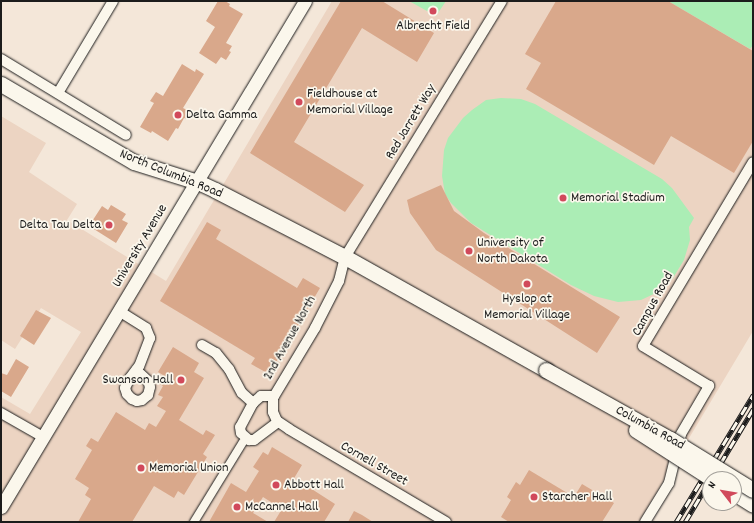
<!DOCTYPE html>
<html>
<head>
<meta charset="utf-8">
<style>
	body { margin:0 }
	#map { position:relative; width:754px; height:523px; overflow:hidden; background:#f4e7d9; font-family:Dekko,sans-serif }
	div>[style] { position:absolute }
	.built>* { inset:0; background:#ecd4c2 }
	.green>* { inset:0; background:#abedb5 }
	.building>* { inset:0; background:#d9a88b }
	.roads { filter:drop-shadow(0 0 1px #1c1c1c) drop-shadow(0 0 1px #1c1c1c) }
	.pedestrian>* { height:8px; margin:-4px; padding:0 4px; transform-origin:4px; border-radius:4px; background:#fbf7ec }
	.minor>* { height:10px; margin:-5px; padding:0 5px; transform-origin:5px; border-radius:5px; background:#fbf7ec }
	.tertiary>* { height:13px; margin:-6.5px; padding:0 6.5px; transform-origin:6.5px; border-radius:6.5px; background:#fbf7ec }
	.secondary>* { height:15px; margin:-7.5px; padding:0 7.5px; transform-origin:7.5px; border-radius:7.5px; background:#fbf7ec }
	.rail>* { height:4.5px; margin-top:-2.25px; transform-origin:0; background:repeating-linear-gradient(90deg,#fbf7ec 0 9px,#1c1c1c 0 18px); box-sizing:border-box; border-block:1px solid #1c1c1c }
	.bridges { filter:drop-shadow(0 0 1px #1c1c1c) drop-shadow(0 0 1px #1c1c1c) }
	.secondary-bridge>* { height:15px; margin:-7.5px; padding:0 7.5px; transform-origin:7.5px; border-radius:7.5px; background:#fbf7ec }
	.dots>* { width:11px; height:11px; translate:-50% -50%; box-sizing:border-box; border:2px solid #fbf7ec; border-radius:50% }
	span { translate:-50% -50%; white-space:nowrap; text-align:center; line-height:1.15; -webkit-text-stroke:3.5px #fbf7ec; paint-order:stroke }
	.poi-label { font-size:14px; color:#1c1c1c }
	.left { translate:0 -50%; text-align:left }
	.right { translate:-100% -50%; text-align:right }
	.street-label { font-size:14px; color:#1c1c1c }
	.frame { position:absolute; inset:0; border:2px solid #1c1c1c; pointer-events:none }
	.north { position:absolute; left:702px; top:471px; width:40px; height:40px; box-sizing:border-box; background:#fbf7ec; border:1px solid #a29f99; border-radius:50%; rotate:301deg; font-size:11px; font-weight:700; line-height:16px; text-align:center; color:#1c1c1c }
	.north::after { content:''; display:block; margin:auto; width:14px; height:18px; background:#d1495b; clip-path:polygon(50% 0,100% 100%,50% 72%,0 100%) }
</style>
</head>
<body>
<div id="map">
	<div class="built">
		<div style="clip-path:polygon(332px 1px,753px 1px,753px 331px,639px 522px,1px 522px,1px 397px,30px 414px,81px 332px,41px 308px,15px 349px,1px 340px,1px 116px,46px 143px,29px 172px,77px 204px,67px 220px,166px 281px)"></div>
	</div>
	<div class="green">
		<div style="clip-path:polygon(409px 1px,446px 1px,436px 16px)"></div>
		<div style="clip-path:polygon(668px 1px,753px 1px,753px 45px,750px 49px)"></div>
		<div style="clip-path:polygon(501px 98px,521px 99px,535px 104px,662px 179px,672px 188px,694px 218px,689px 227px,690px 240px,684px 260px,673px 278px,660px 291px,641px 300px,618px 302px,594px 296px,571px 285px,471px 223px,451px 203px,445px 194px,442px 176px,444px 150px,448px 138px,463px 118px,472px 110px,486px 100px)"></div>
	</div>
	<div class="building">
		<div style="clip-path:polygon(218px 1px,225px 1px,230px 4px,229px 6px,243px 14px,226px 43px,232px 46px,229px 51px,231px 52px,226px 60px,221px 57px,216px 64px,199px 53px,215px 27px,206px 21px)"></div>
		<div style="clip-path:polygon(341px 1px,382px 1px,434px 33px,417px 62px,362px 28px,294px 142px,364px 185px,345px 212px,250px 153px)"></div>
		<div style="clip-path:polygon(556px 1px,668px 1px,753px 51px,753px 141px,734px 173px,671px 136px,654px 165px,526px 89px,541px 63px,525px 54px)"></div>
		<div style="clip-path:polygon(182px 64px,195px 72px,196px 69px,204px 74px,183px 108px,191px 112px,187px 119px,184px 118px,178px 129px,176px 128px,168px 141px,152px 131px,151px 133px,140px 127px,154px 103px,150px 101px,156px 92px,163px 96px)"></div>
		<div style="clip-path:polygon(441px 185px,454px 211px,484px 233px,620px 317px,597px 353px,436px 250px,410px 213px,407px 200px)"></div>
		<div style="clip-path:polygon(111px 205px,126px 214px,122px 220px,128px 223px,116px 243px,89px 226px,102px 206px,108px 210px)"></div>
		<div style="clip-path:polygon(207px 222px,221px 230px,216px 239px,297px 288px,303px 278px,320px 288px,269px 374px,251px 364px,255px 358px,160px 301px)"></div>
		<div style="clip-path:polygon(36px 310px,51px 318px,34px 345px,20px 336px)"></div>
		<div style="clip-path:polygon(173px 347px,199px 363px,194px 372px,204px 378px,179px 420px,203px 435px,206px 430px,215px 435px,203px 454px,207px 457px,184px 495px,178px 491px,174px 498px,154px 486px,132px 522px,78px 522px,91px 499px,85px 495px,89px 488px,75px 479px,92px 450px,86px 446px,91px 438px,98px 442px,116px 412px,145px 430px,149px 423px,156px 427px,166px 411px,157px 406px,163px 397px,158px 395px,163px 386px,158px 383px,163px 375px,158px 372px)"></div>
		<div style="clip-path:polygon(16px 359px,29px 367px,11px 397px,1px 391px,1px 373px,7px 375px)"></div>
		<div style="clip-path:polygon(272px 447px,302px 465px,293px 480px,306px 488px,307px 486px,335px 504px,324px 522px,274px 522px,282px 509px,263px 497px,253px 513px,268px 522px,209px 522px,231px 483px,246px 492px,259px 471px,253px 467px,263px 452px,268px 455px)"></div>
		<div style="clip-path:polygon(529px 470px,574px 497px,582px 484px,614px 503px,602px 522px,509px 522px,501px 517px,511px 500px,507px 497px,516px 482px,520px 485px)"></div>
		<div style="clip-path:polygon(354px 511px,362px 515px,373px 522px,348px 522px)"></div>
	</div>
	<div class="roads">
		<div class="pedestrian">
			<div style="left:194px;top:522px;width:94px;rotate:-58.5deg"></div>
		</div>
		<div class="minor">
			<div style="left:1px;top:59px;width:146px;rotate:31.3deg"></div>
			<div style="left:58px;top:93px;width:107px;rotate:-59.1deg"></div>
			<div style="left:119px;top:311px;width:32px;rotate:32deg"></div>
			<div style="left:146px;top:328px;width:11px;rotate:68deg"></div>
			<div style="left:150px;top:338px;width:30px;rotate:111deg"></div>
			<div style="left:139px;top:366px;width:15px;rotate:127deg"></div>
			<div style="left:130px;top:378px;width:11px;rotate:117deg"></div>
			<div style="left:125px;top:388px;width:6px;rotate:72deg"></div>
			<div style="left:127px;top:394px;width:7px;rotate:45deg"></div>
			<div style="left:132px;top:399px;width:5px;rotate:22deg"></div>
			<div style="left:137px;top:401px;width:5px;rotate:-11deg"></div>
			<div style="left:142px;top:400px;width:8px;rotate:-40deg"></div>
			<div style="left:148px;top:395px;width:8px;rotate:-76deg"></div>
			<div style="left:150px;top:387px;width:6px;rotate:-108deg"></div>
			<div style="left:148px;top:381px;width:16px;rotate:-137deg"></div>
			<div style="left:202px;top:345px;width:16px;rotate:30deg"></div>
			<div style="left:216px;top:353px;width:21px;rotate:51deg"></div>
			<div style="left:229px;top:369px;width:27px;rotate:62deg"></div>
			<div style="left:242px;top:393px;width:15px;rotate:42deg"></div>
			<div style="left:274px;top:396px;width:13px;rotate:180deg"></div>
			<div style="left:261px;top:396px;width:11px;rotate:139deg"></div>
			<div style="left:253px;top:403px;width:27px;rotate:118deg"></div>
			<div style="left:240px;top:427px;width:6px;rotate:81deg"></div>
			<div style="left:241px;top:433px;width:11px;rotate:41deg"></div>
			<div style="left:249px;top:440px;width:5px"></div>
			<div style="left:254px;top:440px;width:30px;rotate:-37deg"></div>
			<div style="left:1px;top:413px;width:48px;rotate:29.7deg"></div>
			<div style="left:446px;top:522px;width:182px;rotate:-149.4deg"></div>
			<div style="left:289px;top:429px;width:14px;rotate:-146deg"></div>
			<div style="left:277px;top:421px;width:10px;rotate:-114deg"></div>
			<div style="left:273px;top:412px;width:14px;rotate:-90deg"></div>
			<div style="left:273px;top:398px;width:82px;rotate:-59deg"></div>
			<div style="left:315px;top:328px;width:53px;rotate:-62.9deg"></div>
			<div style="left:339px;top:281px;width:25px;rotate:-76deg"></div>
			<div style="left:345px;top:257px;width:300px;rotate:-58.5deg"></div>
			<div style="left:645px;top:522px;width:46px;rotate:-58.4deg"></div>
			<div style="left:669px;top:483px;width:50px;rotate:-76.2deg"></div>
			<div style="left:681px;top:434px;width:56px;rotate:-59.7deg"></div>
			<div style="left:709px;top:386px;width:77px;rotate:-148.8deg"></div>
			<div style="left:643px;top:346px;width:214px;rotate:-59.1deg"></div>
		</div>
		<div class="tertiary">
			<div style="left:1px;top:507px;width:590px;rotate:-59deg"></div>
		</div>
		<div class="secondary">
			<div style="left:1px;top:84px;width:154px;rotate:30.4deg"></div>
			<div style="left:134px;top:162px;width:67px;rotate:17.4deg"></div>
			<div style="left:198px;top:182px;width:19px;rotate:25deg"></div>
			<div style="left:215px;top:190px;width:146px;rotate:27.3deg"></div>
			<div style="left:345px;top:257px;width:231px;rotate:29.3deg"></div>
			<div style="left:734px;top:493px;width:22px;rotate:32deg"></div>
		</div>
	</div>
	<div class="rail">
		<div style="left:711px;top:479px;width:82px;rotate:-59deg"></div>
		<div style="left:676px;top:522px;width:149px;rotate:-58.8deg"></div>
		<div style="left:685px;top:522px;width:49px;rotate:-59.2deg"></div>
	</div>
	<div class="bridges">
		<div class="secondary-bridge">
			<div style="left:546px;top:370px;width:142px;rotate:29.1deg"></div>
			<div style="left:670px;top:439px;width:97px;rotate:31.6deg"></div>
			<div style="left:636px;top:430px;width:90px;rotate:32.8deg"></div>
		</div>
	</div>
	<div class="dots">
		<div style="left:433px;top:11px;background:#d1495b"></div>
		<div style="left:299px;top:102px;background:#d1495b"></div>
		<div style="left:178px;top:115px;background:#d1495b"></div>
		<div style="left:563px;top:198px;background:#d1495b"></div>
		<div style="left:109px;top:225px;background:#d1495b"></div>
		<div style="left:469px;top:251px;background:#d1495b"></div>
		<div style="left:527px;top:284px;background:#d1495b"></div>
		<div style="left:181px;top:380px;background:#d1495b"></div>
		<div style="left:141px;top:468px;background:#d1495b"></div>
		<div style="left:276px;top:485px;background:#d1495b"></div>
		<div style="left:534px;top:497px;background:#d1495b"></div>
		<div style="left:237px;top:507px;background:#d1495b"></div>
	</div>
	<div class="poi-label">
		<span style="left:433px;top:26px">Albrecht Field</span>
		<span class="left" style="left:307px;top:102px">Fieldhouse at<br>Memorial Village</span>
		<span class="left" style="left:186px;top:115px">Delta Gamma</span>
		<span class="left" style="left:571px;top:198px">Memorial Stadium</span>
		<span class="right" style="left:101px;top:225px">Delta Tau Delta</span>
		<span class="left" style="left:477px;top:251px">University of<br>North Dakota</span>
		<span style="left:527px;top:307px">Hyslop at<br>Memorial Village</span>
		<span class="right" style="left:173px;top:380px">Swanson Hall</span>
		<span class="left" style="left:149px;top:468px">Memorial Union</span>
		<span class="left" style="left:284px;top:485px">Abbott Hall</span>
		<span class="left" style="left:542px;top:497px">Starcher Hall</span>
		<span class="left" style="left:245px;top:507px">McCannel Hall</span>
	</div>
	<div class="street-label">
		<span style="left:411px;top:122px;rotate:-59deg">Red Jarrett Way</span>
		<span style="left:171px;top:174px;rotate:22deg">North Columbia Road</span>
		<span style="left:140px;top:246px;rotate:-59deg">University Avenue</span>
		<span style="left:653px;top:304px;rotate:-61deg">Campus Road</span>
		<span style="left:290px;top:338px;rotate:-61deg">2nd Avenue North</span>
		<span style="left:650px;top:428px;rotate:29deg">Columbia Road</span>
		<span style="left:374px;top:464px;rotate:30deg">Cornell Street</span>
	</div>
	<div class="frame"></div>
	<div class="north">N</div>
</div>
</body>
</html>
